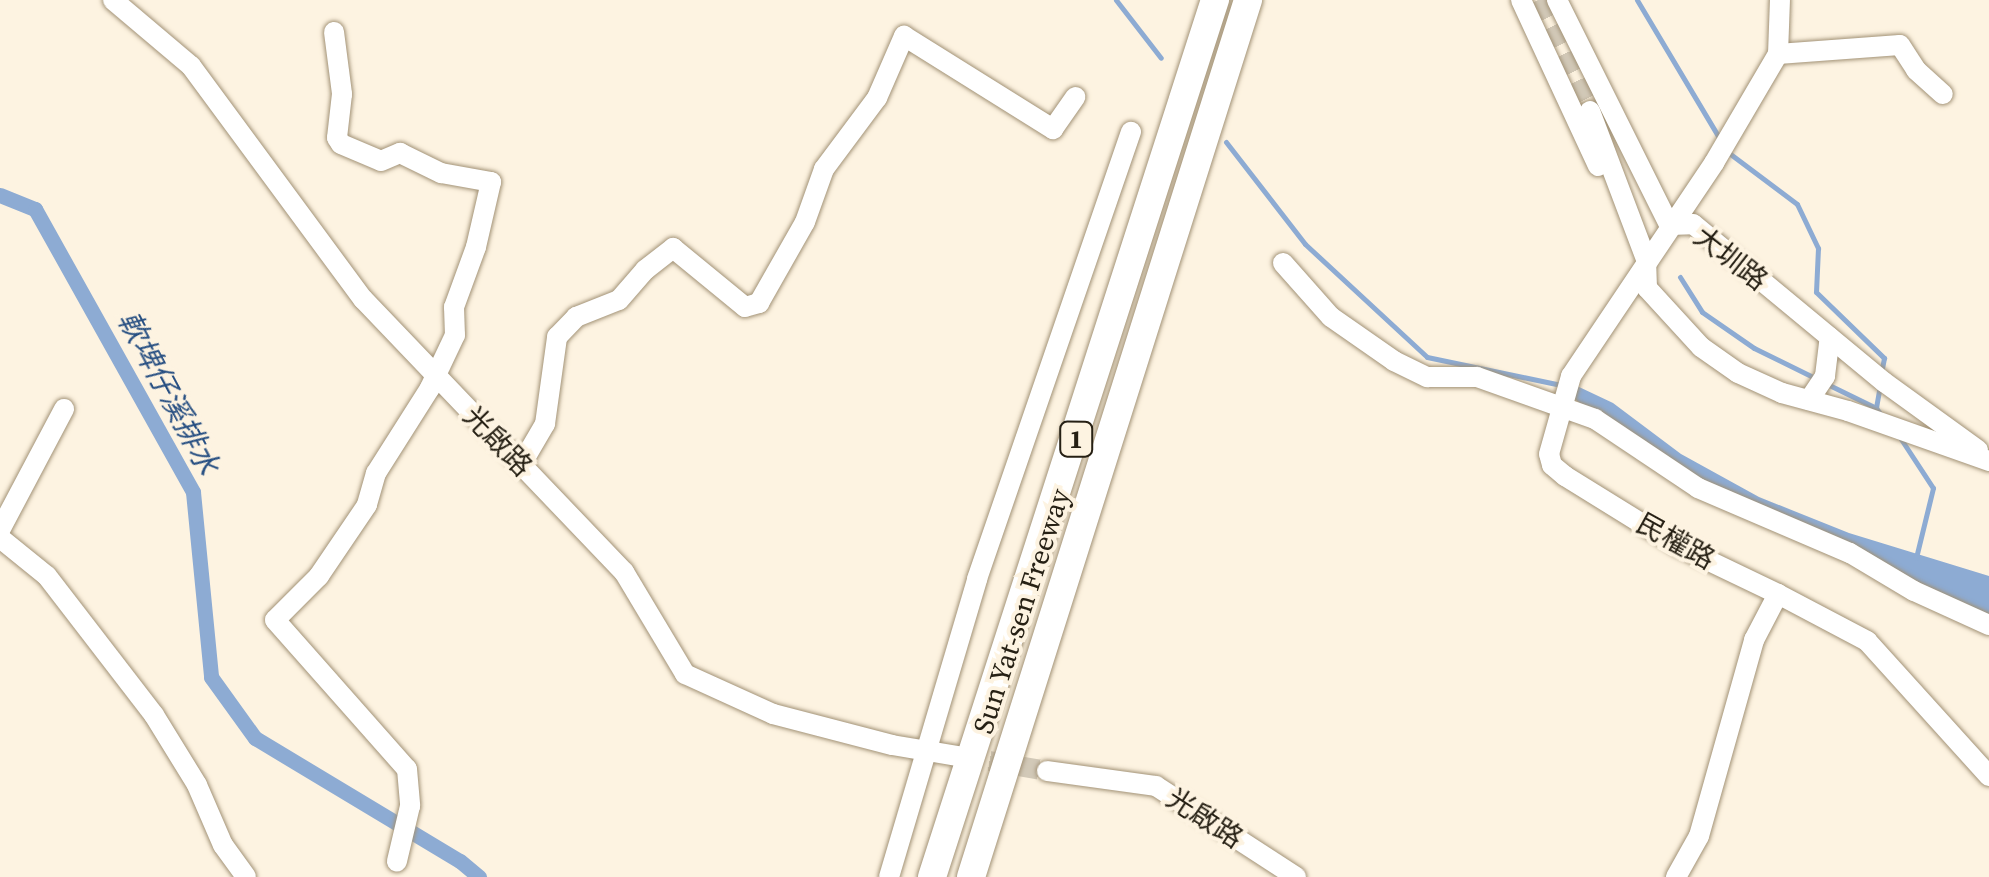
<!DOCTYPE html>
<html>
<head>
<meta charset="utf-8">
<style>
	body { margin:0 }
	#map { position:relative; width:1989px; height:877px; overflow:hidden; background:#fdf3e1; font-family:"Source Serif 4","Noto Sans TC",serif }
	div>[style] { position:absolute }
	.water>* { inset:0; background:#8dabd3 }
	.stream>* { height:5px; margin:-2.5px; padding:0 2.5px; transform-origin:2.5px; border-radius:2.5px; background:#8dabd3 }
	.canal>* { height:15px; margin:-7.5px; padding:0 7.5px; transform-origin:7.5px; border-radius:7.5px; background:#8dabd3 }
	.minor-tunnel>* { height:20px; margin-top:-10px; transform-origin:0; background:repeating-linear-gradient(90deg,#d2c9b8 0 20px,transparent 0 30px) }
	.roads { filter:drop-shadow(0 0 2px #a29276) drop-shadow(0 0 2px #a29276) }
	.minor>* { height:20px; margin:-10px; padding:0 10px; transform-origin:10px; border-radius:10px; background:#fff }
	.highway>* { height:28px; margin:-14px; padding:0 14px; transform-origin:14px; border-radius:14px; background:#fff }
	span { translate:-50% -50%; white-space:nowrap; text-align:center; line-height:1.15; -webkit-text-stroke:8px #fdf3e1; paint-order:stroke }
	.shield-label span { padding:2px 8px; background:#fdf3e1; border:2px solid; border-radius:8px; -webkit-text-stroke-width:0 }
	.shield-label { font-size:25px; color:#262014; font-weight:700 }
	.street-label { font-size:28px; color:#262014 }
	.water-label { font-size:30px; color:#274f82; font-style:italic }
</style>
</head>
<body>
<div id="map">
	<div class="water">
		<div style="clip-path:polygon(1577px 386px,1613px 403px,1681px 454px,1759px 497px,1849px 533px,1989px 576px,1989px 616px,1702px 490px,1581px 404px,1571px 396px)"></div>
	</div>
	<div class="stream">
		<div style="left:1116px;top:0;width:73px;rotate:52.2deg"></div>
		<div style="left:1637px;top:0;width:162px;rotate:59.2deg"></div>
		<div style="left:1226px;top:142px;width:129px;rotate:52.2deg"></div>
		<div style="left:1305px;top:244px;width:166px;rotate:42.8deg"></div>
		<div style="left:1427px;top:357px;width:137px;rotate:11.8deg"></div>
		<div style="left:1729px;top:153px;width:85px;rotate:36.9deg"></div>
		<div style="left:1797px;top:204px;width:49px;rotate:64.5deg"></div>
		<div style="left:1818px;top:248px;width:44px;rotate:92.6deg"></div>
		<div style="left:1816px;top:292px;width:95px;rotate:44.1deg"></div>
		<div style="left:1884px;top:358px;width:16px;rotate:101deg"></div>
		<div style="left:1680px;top:277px;width:41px;rotate:57.8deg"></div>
		<div style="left:1702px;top:312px;width:63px;rotate:34.7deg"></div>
		<div style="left:1754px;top:348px;width:68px;rotate:26.2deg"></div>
		<div style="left:1825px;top:383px;width:57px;rotate:26.1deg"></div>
		<div style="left:1880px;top:385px;width:23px;rotate:100deg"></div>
		<div style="left:1876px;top:408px;width:10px;rotate:53deg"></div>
		<div style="left:1899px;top:436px;width:62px;rotate:56.8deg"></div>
		<div style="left:1933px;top:488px;width:72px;rotate:103.7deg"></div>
	</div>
	<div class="canal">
		<div style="left:0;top:195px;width:38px;rotate:22deg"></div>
		<div style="left:35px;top:209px;width:324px;rotate:60.8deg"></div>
		<div style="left:193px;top:492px;width:186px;rotate:84.4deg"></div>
		<div style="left:211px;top:677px;width:75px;rotate:54.2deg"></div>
		<div style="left:255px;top:738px;width:239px;rotate:31deg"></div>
		<div style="left:460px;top:861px;width:25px;rotate:40deg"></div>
	</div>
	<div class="minor-tunnel">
		<div style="left:1538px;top:0;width:123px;rotate:64.9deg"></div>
		<div style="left:960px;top:756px;width:88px;rotate:9.8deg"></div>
	</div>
	<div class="roads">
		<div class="minor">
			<div style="left:113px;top:0;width:102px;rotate:40.2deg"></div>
			<div style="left:191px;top:66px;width:290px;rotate:53.6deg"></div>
			<div style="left:363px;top:299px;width:378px;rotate:46.3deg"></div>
			<div style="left:624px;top:572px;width:119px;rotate:59.1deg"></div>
			<div style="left:685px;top:674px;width:97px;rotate:24.4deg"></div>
			<div style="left:773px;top:714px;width:123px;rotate:14.6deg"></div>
			<div style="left:892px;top:745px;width:67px;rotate:9.5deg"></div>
			<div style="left:1521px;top:0;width:183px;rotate:65.1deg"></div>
			<div style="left:1557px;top:0;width:251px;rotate:63.5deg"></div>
			<div style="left:334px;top:32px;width:63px;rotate:82.6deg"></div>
			<div style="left:342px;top:94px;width:44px;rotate:96.5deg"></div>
			<div style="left:337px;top:138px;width:7px;rotate:56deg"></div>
			<div style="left:341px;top:144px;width:43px;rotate:23deg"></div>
			<div style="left:381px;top:161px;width:21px;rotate:-23deg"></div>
			<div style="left:400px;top:153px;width:46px;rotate:26deg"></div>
			<div style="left:441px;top:173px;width:51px;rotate:10.2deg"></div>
			<div style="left:491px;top:182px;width:67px;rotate:103deg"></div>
			<div style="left:476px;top:247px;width:64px;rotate:110.1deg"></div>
			<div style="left:454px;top:307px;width:28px;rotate:88deg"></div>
			<div style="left:455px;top:335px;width:59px;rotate:115.3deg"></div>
			<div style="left:430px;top:388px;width:101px;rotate:122.4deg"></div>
			<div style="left:376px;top:473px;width:33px;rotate:106deg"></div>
			<div style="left:367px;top:505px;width:86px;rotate:124.1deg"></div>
			<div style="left:319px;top:576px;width:62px;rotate:135deg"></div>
			<div style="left:275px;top:620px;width:199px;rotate:48.5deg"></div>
			<div style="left:407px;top:769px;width:37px;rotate:85deg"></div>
			<div style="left:410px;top:806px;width:57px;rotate:103.3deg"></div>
			<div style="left:1778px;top:54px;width:122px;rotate:-4.2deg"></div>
			<div style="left:1900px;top:45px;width:30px;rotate:57deg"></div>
			<div style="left:1916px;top:70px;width:36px;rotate:42deg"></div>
			<div style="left:1590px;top:111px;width:158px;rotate:69.3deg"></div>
			<div style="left:1646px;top:259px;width:29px;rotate:88deg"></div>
			<div style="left:1647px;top:288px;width:80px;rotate:47.5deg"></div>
			<div style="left:1701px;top:347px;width:45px;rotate:35.1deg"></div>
			<div style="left:1738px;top:373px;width:48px;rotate:24.4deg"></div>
			<div style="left:1782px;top:393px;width:68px;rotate:15.3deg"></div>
			<div style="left:1848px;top:411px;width:150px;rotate:19.5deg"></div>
			<div style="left:1669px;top:225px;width:24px;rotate:-2deg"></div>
			<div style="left:1693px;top:224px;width:248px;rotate:39.6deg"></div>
			<div style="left:1884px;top:382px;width:116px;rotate:35.9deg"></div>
			<div style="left:1283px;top:263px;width:72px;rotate:48.4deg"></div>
			<div style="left:1331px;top:317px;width:77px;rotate:34.9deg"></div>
			<div style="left:1394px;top:361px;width:37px;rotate:26deg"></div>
			<div style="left:1427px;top:377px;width:50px"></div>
			<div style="left:1477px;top:377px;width:125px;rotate:19.6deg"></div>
			<div style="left:1595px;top:419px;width:124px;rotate:33.8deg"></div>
			<div style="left:1698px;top:488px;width:165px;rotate:23.2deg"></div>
			<div style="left:1850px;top:553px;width:74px;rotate:30.7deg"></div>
			<div style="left:1914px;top:591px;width:82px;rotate:24.4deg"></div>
			<div style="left:1809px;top:400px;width:29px;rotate:-56deg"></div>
			<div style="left:1825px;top:376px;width:39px;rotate:-83deg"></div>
			<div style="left:521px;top:465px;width:48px;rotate:-59.7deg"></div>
			<div style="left:545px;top:424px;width:88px;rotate:-82.1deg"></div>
			<div style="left:557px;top:337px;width:28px;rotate:-46deg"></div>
			<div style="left:576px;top:317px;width:46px;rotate:-21.6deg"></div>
			<div style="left:619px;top:300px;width:40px;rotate:-49deg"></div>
			<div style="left:645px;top:270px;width:36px;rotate:-38deg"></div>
			<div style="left:673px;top:248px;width:93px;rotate:39.3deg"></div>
			<div style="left:745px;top:307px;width:15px;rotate:-16deg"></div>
			<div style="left:759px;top:303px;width:93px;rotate:-60.4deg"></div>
			<div style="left:805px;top:222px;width:56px;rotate:-70.3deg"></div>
			<div style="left:824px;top:169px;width:89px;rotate:-53.3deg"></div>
			<div style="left:877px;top:98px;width:68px;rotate:-66.5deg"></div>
			<div style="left:904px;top:36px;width:176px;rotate:32deg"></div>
			<div style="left:1053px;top:129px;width:39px;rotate:-55deg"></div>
			<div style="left:0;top:530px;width:137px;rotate:-62.1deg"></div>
			<div style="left:0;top:538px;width:60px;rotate:39deg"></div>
			<div style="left:47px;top:576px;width:175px;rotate:52.4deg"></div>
			<div style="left:154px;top:715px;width:82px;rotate:58.4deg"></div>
			<div style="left:197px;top:785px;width:65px;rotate:66.6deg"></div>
			<div style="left:223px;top:845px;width:39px;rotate:54deg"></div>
			<div style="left:1778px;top:594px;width:101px;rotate:27.8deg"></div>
			<div style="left:1867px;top:641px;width:182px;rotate:47.9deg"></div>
			<div style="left:1047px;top:771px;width:110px;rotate:7.8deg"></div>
			<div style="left:1156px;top:786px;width:167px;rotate:33deg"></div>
			<div style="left:889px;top:877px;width:311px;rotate:-73.5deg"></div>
			<div style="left:977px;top:579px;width:473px;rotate:-71deg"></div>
			<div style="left:1676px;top:877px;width:47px;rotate:-60.7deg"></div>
			<div style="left:1699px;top:836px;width:204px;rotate:-74.3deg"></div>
			<div style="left:1754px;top:640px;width:52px;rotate:-62.4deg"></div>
			<div style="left:1778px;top:594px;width:111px;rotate:-154.4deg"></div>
			<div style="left:1678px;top:546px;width:133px;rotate:-148.2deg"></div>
			<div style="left:1565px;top:476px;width:17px;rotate:-140deg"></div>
			<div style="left:1552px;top:465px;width:11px;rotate:-105deg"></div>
			<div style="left:1549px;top:454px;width:81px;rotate:-74.2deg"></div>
			<div style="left:1571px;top:376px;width:257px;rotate:-56.1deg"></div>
			<div style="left:1714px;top:163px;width:126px;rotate:-59.6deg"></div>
			<div style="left:1778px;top:54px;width:54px;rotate:-87.9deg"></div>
		</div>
		<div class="highway">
			<div style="left:932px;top:877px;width:922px;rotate:-72.12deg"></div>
			<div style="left:971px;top:877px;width:920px;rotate:-72.47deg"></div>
		</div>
	</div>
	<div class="shield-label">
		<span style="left:1076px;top:439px">1</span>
	</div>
	<div class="street-label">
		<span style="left:1731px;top:258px;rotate:38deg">大圳路</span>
		<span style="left:498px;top:441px;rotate:46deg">光啟路</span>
		<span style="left:1676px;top:541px;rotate:29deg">民權路</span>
		<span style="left:1021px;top:611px;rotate:-72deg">Sun Yat-sen Freeway</span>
		<span style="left:1205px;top:818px;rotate:33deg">光啟路</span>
	</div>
	<div class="water-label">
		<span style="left:168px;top:393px;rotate:62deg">軟埤仔溪排水</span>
	</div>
</div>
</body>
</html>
